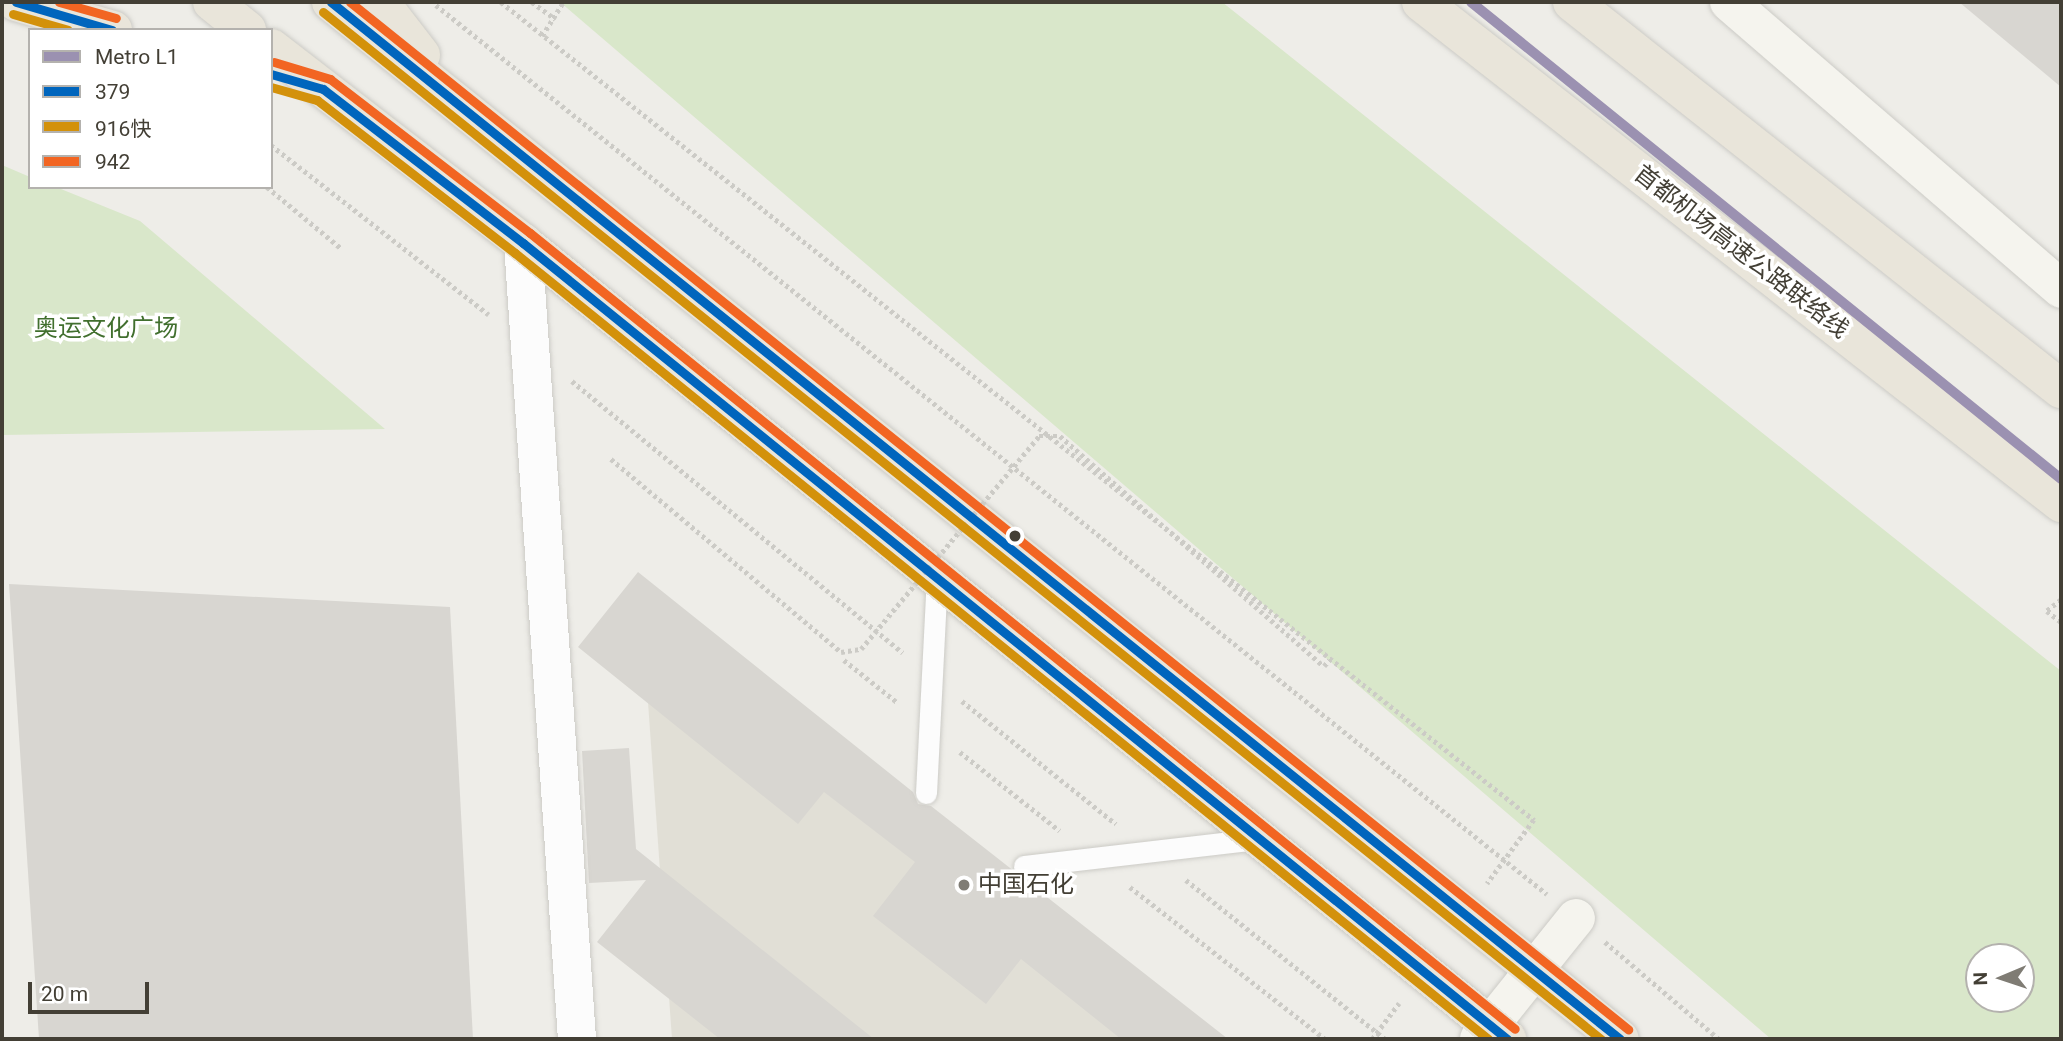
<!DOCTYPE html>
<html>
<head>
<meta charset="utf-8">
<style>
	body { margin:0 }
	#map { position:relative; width:2063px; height:1041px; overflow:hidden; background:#eeede8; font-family:Roboto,"Noto Sans SC",sans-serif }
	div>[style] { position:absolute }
	.residential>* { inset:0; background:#e1dfd6 }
	.green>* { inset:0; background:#d9e7ca }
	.building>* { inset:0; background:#d8d6d1 }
	.path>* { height:4.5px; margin-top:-2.25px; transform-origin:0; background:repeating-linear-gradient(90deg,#cccbc6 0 3.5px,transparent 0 7px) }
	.roads { filter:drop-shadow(0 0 2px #cccbc6) drop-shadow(0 0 2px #cccbc6) }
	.lane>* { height:21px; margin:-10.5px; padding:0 10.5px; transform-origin:10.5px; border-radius:10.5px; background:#fcfcfc }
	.street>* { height:38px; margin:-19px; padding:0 19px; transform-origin:19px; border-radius:19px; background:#fcfcfc }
	.secondary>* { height:38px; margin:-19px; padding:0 19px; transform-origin:19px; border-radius:19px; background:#f5f4ee }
	.highway>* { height:38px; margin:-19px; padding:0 19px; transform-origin:19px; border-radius:19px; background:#e9e5da }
	.path-bridge>* { height:4.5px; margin-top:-2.25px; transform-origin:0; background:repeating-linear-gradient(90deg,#cccbc6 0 3.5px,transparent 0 7px) }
	.bus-1>* { height:9px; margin:-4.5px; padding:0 4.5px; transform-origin:4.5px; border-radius:4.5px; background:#0065bd }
	.bus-2>* { height:9px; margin:-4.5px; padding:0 4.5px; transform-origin:4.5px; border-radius:4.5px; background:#d3910b }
	.bus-3>* { height:9px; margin:-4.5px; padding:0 4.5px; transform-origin:4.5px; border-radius:4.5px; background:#f26522 }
	.metro-1>* { height:10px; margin:-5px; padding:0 5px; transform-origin:5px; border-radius:5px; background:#9b91b1 }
	.dots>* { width:19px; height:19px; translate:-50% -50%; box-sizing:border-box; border:4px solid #fff; border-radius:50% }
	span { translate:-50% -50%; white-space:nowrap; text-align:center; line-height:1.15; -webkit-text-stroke:7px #fff; paint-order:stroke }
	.street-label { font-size:24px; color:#433f35 }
	.park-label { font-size:24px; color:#416f2e }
	.poi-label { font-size:24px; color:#433f35 }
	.left { translate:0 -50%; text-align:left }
	.frame { position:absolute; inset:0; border:4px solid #433f35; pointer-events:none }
	.legend { position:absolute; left:28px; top:28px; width:245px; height:161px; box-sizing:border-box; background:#fff; border:2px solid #b4b2ae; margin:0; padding:9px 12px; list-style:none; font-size:21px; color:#433f35 }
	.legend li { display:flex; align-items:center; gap:14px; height:35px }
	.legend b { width:35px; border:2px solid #b4b2ae }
	.north { position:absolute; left:1965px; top:943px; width:70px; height:70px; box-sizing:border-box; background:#fff; border:2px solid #b4b2ae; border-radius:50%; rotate:268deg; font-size:19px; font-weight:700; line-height:28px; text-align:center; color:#433f35 }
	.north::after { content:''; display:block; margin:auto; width:24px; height:32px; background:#7f7c74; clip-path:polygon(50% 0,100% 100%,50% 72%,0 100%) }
	.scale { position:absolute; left:28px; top:982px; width:121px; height:32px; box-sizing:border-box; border:4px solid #433f35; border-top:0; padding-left:9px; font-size:21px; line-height:24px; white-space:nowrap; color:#433f35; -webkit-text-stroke:5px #fff; paint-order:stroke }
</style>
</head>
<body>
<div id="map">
	<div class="residential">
		<div style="clip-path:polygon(640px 590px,1177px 1039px,672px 1039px)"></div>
	</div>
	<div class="green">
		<div style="clip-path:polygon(evenodd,560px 2px,1222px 2px,2061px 671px,2061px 1039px,1771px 1039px,560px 2px,1979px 957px,2021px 957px,2021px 999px,1979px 999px,1979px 957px)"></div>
		<div style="clip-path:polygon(2px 165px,30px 177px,30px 187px,56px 187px,140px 221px,385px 429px,2px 435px)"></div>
	</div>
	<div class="building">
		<div style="clip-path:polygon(1959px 2px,2061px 2px,2061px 87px)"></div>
		<div style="clip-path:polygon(638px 572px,913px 792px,918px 804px,931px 806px,1228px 1039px,1121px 1039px,1021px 959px,986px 1004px,873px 916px,915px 862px,824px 792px,798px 824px,578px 647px)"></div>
		<div style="clip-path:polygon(9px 584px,450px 607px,473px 1039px,39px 1039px)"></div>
		<div style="clip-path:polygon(629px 748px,636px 849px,874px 1039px,720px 1039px,597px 942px,646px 880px,589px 883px,582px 751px)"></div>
	</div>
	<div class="path">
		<div style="left:501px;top:2px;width:1318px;rotate:38.37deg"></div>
		<div style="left:1534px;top:820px;width:79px;rotate:126.3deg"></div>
		<div style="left:532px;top:2px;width:29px;rotate:36deg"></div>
		<div style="left:436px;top:5px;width:1423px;rotate:38.67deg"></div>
		<div style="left:542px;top:36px;width:40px;rotate:-58deg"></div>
		<div style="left:271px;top:145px;width:276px;rotate:37.9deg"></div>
		<div style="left:267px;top:187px;width:97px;rotate:39.6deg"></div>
		<div style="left:572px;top:381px;width:428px;rotate:39.4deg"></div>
		<div style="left:2061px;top:600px;width:18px;rotate:142deg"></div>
		<div style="left:2047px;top:611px;width:18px;rotate:38deg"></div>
		<div style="left:844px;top:660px;width:69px;rotate:38.5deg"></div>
		<div style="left:1324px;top:666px;width:8px;rotate:-50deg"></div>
		<div style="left:962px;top:701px;width:197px;rotate:38.6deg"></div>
		<div style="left:960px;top:752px;width:127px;rotate:38.3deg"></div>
		<div style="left:1186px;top:880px;width:255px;rotate:38.6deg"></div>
		<div style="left:1130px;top:887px;width:247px;rotate:37.9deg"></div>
		<div style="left:1605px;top:942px;width:150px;rotate:40.4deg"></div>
		<div style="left:1372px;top:1039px;width:45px;rotate:-53.1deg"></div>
	</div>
	<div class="roads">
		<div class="lane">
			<div style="left:926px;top:793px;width:214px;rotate:-87.1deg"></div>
			<div style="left:1024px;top:866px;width:237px;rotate:-6.6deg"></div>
		</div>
		<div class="street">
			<div style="left:523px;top:243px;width:798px;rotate:86.12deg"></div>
		</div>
		<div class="secondary">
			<div style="left:1729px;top:2px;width:439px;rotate:40.8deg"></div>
			<div style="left:1479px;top:1039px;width:155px;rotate:-51.3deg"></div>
		</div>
		<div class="highway">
			<div style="left:16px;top:2px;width:101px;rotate:16.1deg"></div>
			<div style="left:212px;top:2px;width:45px;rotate:38.7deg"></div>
			<div style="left:331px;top:2px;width:1654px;rotate:38.82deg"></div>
			<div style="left:380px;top:2px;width:67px;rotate:52.3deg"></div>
			<div style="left:1421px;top:2px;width:813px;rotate:38.05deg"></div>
			<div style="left:1572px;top:2px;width:624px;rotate:38.36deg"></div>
			<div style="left:271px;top:48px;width:319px;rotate:37.7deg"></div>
			<div style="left:523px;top:243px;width:1266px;rotate:38.97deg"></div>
		</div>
	</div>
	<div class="path-bridge">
		<div style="left:611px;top:459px;width:300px;rotate:40deg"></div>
		<div style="left:841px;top:652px;width:20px;rotate:-9deg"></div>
		<div style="left:861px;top:649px;width:278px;rotate:-50.1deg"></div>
		<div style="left:1039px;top:436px;width:21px"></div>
		<div style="left:1060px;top:436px;width:350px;rotate:41.1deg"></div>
	</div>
	<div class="bus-1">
		<div style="left:16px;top:2px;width:100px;rotate:16.3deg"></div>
		<div style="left:331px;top:2px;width:1654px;rotate:38.82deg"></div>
		<div style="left:271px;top:74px;width:54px;rotate:16.1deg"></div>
		<div style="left:323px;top:89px;width:252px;rotate:37.6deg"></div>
		<div style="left:523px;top:243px;width:1266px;rotate:38.97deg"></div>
	</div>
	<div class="bus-2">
		<div style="left:323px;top:12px;width:1640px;rotate:38.79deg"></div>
		<div style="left:13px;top:14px;width:57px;rotate:16.2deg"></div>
		<div style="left:271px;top:87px;width:48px;rotate:15.8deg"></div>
		<div style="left:317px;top:100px;width:250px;rotate:37.7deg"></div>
		<div style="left:515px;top:253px;width:1251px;rotate:38.93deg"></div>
	</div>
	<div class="bus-3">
		<div style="left:59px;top:2px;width:59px;rotate:15.7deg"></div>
		<div style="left:350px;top:2px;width:1640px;rotate:38.79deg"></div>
		<div style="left:274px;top:62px;width:59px;rotate:16.9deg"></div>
		<div style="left:330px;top:79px;width:252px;rotate:37.6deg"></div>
		<div style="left:530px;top:233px;width:1266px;rotate:38.94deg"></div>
	</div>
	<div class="metro-1">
		<div style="left:1471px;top:2px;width:759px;rotate:38.95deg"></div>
	</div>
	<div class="dots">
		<div style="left:1015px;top:536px;background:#433f35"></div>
		<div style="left:964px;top:885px;background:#7f7c74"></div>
	</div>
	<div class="street-label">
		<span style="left:1741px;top:252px;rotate:38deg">首都机场高速公路联络线</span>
	</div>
	<div class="park-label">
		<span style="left:106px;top:329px">奥运文化广场</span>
	</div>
	<div class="poi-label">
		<span class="left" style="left:978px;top:885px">中国石化</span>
	</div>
	<div class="frame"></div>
	<ul class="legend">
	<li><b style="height:9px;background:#9b91b1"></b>Metro L1</li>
	<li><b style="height:9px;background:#0065bd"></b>379</li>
	<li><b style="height:9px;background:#d3910b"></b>916快</li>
	<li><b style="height:9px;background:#f26522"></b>942</li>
	</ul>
	<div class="north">N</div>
	<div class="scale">20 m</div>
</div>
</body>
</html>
